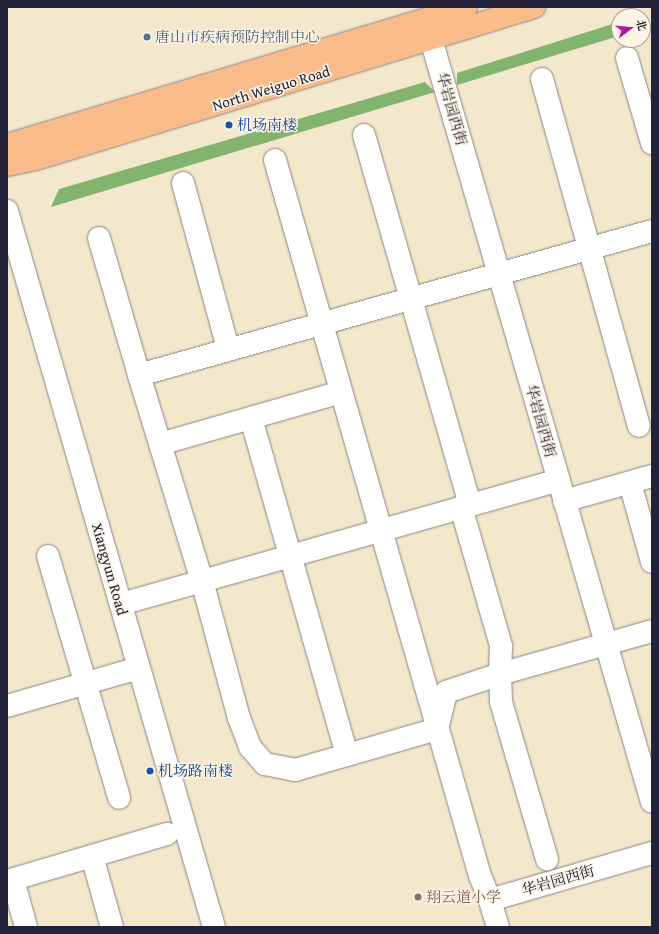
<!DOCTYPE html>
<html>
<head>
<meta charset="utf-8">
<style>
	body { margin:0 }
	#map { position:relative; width:659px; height:934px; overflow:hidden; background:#f3e7cc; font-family:"Gentium Book Plus","Noto Serif SC",serif }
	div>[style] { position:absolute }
	.forest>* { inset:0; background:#83b46e }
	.roads { filter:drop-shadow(0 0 1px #8a8484) drop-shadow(0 0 1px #8a8484) }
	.minor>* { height:22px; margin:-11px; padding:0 11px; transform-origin:11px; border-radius:11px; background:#fff }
	.major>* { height:22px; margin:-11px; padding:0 11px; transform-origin:11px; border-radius:11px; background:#fabc8b }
	.dots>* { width:11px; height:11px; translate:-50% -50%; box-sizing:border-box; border:2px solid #fcf5e5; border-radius:50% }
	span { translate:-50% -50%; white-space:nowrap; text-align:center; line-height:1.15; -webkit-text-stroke:3px #fcf5e5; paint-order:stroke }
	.service-label { font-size:15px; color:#4e5e75 }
	.left { translate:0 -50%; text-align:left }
	.street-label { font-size:15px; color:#22223b }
	.transit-label { font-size:15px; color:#164399 }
	.education-label { font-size:15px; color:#785e54 }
	.frame { position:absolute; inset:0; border:8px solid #22223b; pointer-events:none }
	.north { position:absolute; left:611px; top:8px; width:40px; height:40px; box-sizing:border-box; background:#fcf5e5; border:1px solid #a5a1a1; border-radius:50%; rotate:74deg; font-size:11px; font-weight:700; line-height:16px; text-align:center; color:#22223b }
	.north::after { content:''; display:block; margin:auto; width:14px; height:18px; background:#b5179e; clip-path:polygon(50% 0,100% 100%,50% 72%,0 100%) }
</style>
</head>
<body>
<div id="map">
	<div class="forest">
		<div style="clip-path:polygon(619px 22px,619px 36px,457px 85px,457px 73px)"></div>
		<div style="clip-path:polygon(425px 82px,435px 92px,51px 207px,59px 189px)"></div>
	</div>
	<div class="roads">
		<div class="minor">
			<div style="left:431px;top:39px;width:794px;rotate:73.85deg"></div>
			<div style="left:627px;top:58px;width:89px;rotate:73.6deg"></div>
			<div style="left:542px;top:79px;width:360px;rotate:74.4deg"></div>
			<div style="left:364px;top:135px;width:385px;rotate:74deg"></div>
			<div style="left:275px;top:160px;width:745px;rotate:74.02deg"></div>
			<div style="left:480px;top:876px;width:26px;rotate:67deg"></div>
			<div style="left:183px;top:183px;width:172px;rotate:74.8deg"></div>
			<div style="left:7px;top:211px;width:745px;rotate:73.88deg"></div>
			<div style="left:99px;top:238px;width:143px;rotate:73.7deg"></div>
			<div style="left:139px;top:375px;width:533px;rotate:-15.68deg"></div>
			<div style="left:139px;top:375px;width:215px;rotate:73deg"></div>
			<div style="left:202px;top:581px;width:142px;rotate:74.9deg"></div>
			<div style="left:239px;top:718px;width:31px;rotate:69deg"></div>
			<div style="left:250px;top:747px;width:23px;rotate:49deg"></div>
			<div style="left:265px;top:764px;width:31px;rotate:11deg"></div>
			<div style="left:295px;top:770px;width:148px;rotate:-16.1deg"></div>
			<div style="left:437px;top:729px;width:38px;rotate:-76deg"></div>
			<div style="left:446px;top:692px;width:57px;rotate:-18.4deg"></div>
			<div style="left:500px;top:674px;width:28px;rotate:88deg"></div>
			<div style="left:501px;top:702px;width:164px;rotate:73.7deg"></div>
			<div style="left:251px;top:418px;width:350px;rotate:74.1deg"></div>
			<div style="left:160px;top:444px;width:188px;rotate:-16deg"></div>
			<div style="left:630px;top:483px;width:82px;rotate:74.4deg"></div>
			<div style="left:564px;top:501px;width:91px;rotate:-15.9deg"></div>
			<div style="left:461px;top:507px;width:145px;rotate:73.9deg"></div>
			<div style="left:501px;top:646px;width:28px;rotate:92deg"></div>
			<div style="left:500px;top:674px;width:158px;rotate:-15.8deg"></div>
			<div style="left:48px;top:556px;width:252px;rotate:73.6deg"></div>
			<div style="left:121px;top:604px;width:455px;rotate:-15.8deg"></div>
			<div style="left:7px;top:706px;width:137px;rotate:-16.1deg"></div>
			<div style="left:92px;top:856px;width:74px;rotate:74.3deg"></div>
			<div style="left:13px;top:880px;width:49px;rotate:74.5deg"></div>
			<div style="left:7px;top:881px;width:167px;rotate:-16.4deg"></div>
			<div style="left:498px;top:927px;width:28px;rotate:-107deg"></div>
			<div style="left:490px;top:900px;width:169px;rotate:-16.2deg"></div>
		</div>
		<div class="major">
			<div style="left:7px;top:145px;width:479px;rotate:-16.7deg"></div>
			<div style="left:7px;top:165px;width:30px;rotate:-12deg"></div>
			<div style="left:36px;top:159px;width:521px;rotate:-16.97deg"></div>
		</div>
	</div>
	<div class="dots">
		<div style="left:147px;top:37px;background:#5c6f8a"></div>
		<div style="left:229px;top:125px;background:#1a4fb4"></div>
		<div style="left:150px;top:771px;background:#1a4fb4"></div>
		<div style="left:418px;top:897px;background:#8d6e63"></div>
	</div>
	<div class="service-label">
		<span class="left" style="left:155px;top:37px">唐山市疾病预防控制中心</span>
	</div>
	<div class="street-label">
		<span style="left:271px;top:88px;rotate:-17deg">North Weiguo Road</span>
		<span style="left:452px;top:109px;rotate:74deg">华岩园西街</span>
		<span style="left:541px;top:421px;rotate:74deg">华岩园西街</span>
		<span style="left:110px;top:569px;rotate:74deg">Xiangyun Road</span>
		<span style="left:558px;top:880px;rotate:-16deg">华岩园西街</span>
	</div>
	<div class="transit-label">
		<span class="left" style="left:237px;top:125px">机场南楼</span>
		<span class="left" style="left:158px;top:771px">机场路南楼</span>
	</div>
	<div class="education-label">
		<span class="left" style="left:426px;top:897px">翔云道小学</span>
	</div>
	<div class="frame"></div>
	<div class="north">北</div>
</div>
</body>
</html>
